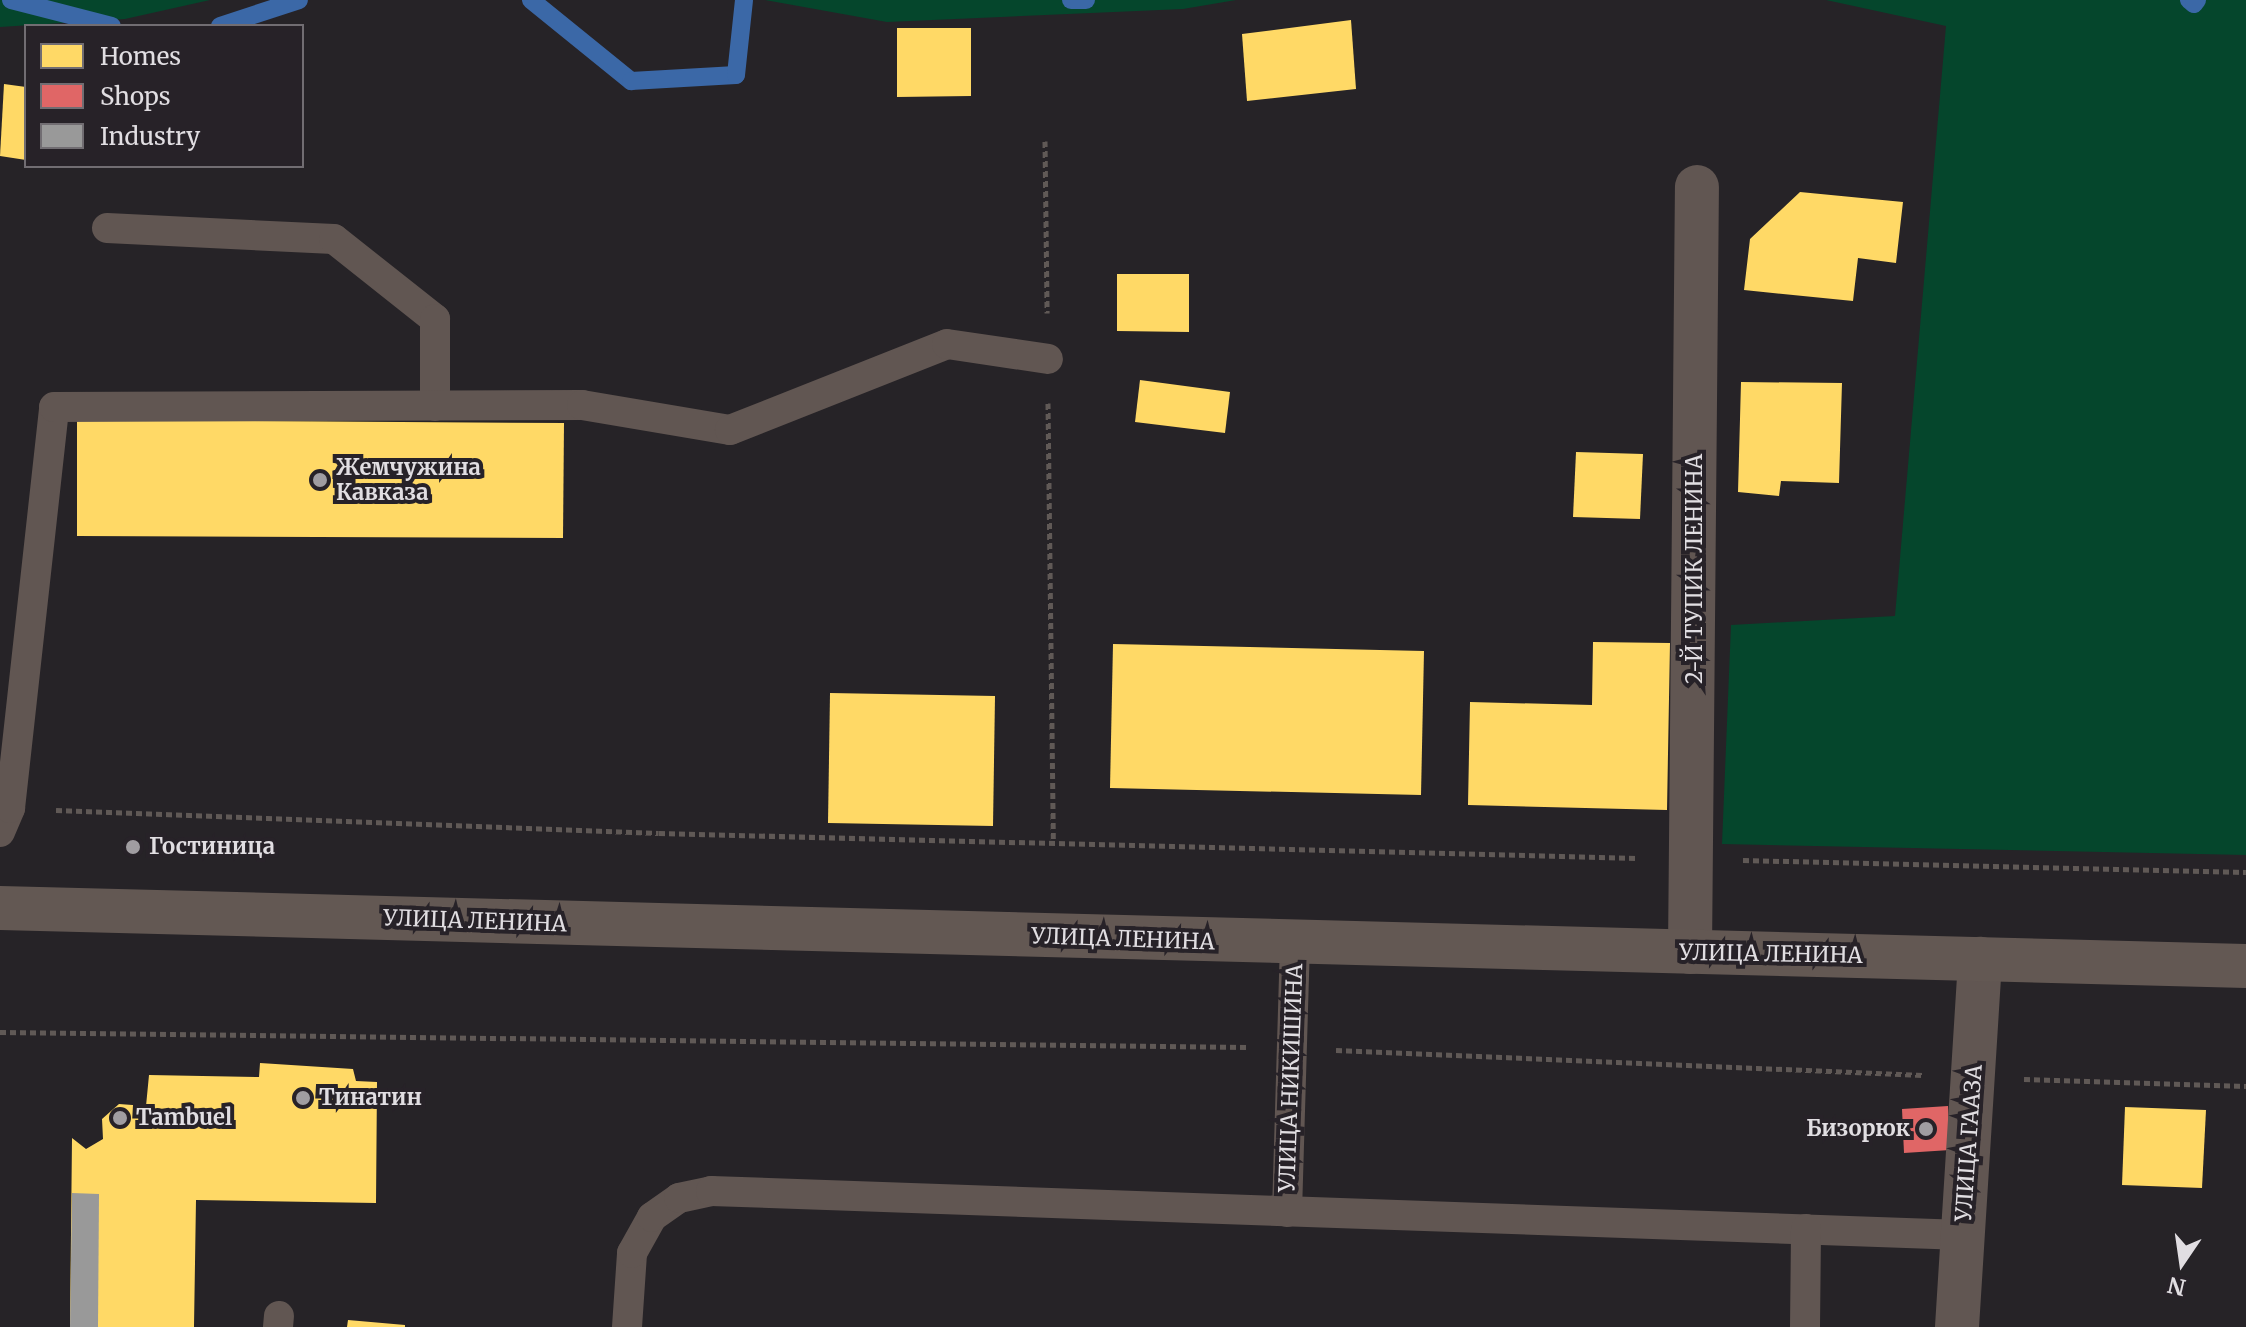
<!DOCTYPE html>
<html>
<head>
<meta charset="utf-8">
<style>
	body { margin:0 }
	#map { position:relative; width:2246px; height:1327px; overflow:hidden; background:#262327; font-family:Merriweather,serif }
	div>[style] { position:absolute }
	.green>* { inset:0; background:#05462c }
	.homes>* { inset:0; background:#ffd966 }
	.shops>* { inset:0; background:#e06666 }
	.industry>* { inset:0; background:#999 }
	.stream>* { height:18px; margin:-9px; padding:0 9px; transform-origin:9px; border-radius:9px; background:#3b68a7 }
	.path>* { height:5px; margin-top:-2.5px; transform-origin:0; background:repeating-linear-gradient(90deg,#605956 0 6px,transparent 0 10px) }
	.service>* { height:30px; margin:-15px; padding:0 15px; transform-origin:15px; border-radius:15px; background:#615652 }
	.minor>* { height:44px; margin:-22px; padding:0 22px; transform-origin:22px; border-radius:22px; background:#615652 }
	.secondary>* { height:44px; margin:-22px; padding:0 22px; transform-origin:22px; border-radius:22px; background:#635853 }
	.dots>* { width:22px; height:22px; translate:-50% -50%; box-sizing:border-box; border:4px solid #272228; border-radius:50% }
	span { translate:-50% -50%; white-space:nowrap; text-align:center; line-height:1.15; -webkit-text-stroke:8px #272228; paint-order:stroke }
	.poi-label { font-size:22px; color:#e1dee2; font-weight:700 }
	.left { translate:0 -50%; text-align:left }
	.right { translate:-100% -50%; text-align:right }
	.street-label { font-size:22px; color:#e1dee2 }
	.legend { position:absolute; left:24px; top:24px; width:280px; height:144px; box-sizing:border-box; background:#272228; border:2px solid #716d72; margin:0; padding:10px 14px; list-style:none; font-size:24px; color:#e1dee2 }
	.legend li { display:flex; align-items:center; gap:16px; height:40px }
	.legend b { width:40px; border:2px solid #716d72 }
	.north { position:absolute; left:2142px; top:1223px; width:80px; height:80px; -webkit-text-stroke:6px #272228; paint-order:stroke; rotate:193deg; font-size:22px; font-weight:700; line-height:32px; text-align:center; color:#e1dee2 }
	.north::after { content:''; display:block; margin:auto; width:28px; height:36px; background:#e1dee2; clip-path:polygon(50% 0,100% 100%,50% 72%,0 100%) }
</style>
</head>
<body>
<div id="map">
	<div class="green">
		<div style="clip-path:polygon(0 0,210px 0,125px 19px,0 27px)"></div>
		<div style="clip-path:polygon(765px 0,1236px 0,1183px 9px,887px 22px)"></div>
		<div style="clip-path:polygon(1826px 0,2246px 0,2246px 855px,1722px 844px,1731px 625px,1895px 616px,1946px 26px)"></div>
	</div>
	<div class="homes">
		<div style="clip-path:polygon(1351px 20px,1356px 89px,1247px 101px,1242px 34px)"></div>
		<div style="clip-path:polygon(897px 28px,971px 28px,971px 96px,897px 97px)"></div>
		<div style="clip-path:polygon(4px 84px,26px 87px,26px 160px,0 156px)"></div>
		<div style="clip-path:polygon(1800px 192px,1903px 202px,1896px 263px,1858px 258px,1853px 301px,1744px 290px,1750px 239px)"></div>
		<div style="clip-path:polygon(1117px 274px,1189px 274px,1189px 332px,1117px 331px)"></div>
		<div style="clip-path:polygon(1140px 380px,1230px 392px,1225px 433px,1135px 422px)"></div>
		<div style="clip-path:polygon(1741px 382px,1842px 383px,1839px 483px,1781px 481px,1779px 496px,1738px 492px)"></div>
		<div style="clip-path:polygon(77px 420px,564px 423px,563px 538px,77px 536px)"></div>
		<div style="clip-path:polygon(1576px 452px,1643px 454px,1640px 519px,1573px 517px)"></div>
		<div style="clip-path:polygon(1593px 642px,1670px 643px,1667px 810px,1468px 805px,1470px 702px,1592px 705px)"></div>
		<div style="clip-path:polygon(1113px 644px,1424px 651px,1421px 795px,1110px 788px)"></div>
		<div style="clip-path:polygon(830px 693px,995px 696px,993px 826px,828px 823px)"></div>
		<div style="clip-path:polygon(260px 1063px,353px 1069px,356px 1081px,377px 1082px,376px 1203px,196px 1200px,194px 1327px,70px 1327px,72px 1138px,86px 1149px,103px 1139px,102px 1119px,119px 1104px,146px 1106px,149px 1075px,259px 1077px)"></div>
		<div style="clip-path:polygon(2125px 1107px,2206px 1110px,2202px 1188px,2122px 1185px)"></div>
		<div style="clip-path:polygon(348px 1320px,405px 1325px,405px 1327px,347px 1327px)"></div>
	</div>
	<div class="shops">
		<div style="clip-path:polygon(1948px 1106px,1950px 1150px,1904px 1153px,1902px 1109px)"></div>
	</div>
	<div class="industry">
		<div style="clip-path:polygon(72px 1193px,99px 1194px,98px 1327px,70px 1327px)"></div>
	</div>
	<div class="stream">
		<div style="left:11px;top:0;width:104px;rotate:14.4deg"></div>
		<div style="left:531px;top:0;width:129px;rotate:39deg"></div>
		<div style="left:631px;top:81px;width:105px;rotate:-3.3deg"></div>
		<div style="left:736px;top:75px;width:75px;rotate:-83.9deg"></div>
		<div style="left:1071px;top:0;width:15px"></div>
		<div style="left:2189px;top:0;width:6px;rotate:39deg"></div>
		<div style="left:2194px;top:4px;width:5px;rotate:-53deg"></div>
		<div style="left:220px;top:26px;width:83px;rotate:-18.2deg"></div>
	</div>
	<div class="path">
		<div style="left:1045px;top:141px;width:172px;rotate:89.3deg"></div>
		<div style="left:1048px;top:403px;width:439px;rotate:89.3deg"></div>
		<div style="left:56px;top:810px;width:603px;rotate:2.18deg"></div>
		<div style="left:659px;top:833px;width:978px;rotate:1.46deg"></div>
		<div style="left:1743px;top:860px;width:503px;rotate:1.37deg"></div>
		<div style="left:0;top:1032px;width:1247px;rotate:0.69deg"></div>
		<div style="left:1336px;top:1050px;width:587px;rotate:2.44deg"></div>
		<div style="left:2024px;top:1079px;width:222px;rotate:1.8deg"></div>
	</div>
	<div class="service">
		<div style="left:107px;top:228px;width:227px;rotate:2.8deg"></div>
		<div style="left:334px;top:239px;width:129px;rotate:38.4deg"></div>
		<div style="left:435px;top:319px;width:87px;rotate:90deg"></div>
		<div style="left:0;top:832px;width:26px;rotate:-67deg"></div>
		<div style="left:10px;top:808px;width:403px;rotate:-83.7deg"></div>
		<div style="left:54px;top:407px;width:528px;rotate:-0.22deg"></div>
		<div style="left:582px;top:405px;width:150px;rotate:9.6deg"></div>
		<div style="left:730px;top:430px;width:233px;rotate:-21.6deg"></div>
		<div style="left:947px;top:344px;width:102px;rotate:8.4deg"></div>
		<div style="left:1287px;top:1212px;width:269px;rotate:-88.3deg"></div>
		<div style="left:278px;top:1327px;width:11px;rotate:-85deg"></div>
		<div style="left:627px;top:1327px;width:74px;rotate:-86.1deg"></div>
		<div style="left:632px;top:1253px;width:41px;rotate:-60.9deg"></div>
		<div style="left:652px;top:1217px;width:33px;rotate:-35deg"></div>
		<div style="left:679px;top:1198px;width:33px;rotate:-12deg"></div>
		<div style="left:711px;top:1191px;width:1253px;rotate:2.01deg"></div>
		<div style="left:1805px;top:1327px;width:98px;rotate:-89.4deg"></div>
	</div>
	<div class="minor">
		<div style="left:1690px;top:952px;width:765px;rotate:-89.48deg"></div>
		<div style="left:1957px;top:1327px;width:369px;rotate:-86.4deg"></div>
	</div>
	<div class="secondary">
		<div style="left:0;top:908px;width:2247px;rotate:1.48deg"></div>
	</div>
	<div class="dots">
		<div style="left:320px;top:480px;background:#a09da1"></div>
		<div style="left:133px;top:847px;background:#a09da1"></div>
		<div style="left:303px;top:1098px;background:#a09da1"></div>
		<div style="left:120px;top:1118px;background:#a09da1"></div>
		<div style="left:1926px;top:1129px;background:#a09da1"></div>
	</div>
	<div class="poi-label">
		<span class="left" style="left:336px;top:480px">Жемчужина<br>Кавказа</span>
		<span class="left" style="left:149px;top:847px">Гостиница</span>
		<span class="left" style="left:319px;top:1098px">Тинатин</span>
		<span class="left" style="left:136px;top:1118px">Tambuel</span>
		<span class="right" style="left:1910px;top:1129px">Бизорюк</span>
	</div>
	<div class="street-label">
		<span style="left:1695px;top:569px;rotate:-90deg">2-Й ТУПИК ЛЕНИНА</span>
		<span style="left:475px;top:921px;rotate:2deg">УЛИЦА ЛЕНИНА</span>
		<span style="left:1123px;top:939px;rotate:2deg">УЛИЦА ЛЕНИНА</span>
		<span style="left:1771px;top:954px;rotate:1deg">УЛИЦА ЛЕНИНА</span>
		<span style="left:1291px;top:1078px;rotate:-88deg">УЛИЦА НИКИШИНА</span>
		<span style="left:1969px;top:1143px;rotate:-86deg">УЛИЦА ГААЗА</span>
	</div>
	<ul class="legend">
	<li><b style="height:22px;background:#ffd966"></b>Homes</li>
	<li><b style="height:22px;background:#e06666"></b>Shops</li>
	<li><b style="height:22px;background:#999"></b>Industry</li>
	</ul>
	<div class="north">N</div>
</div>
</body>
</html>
